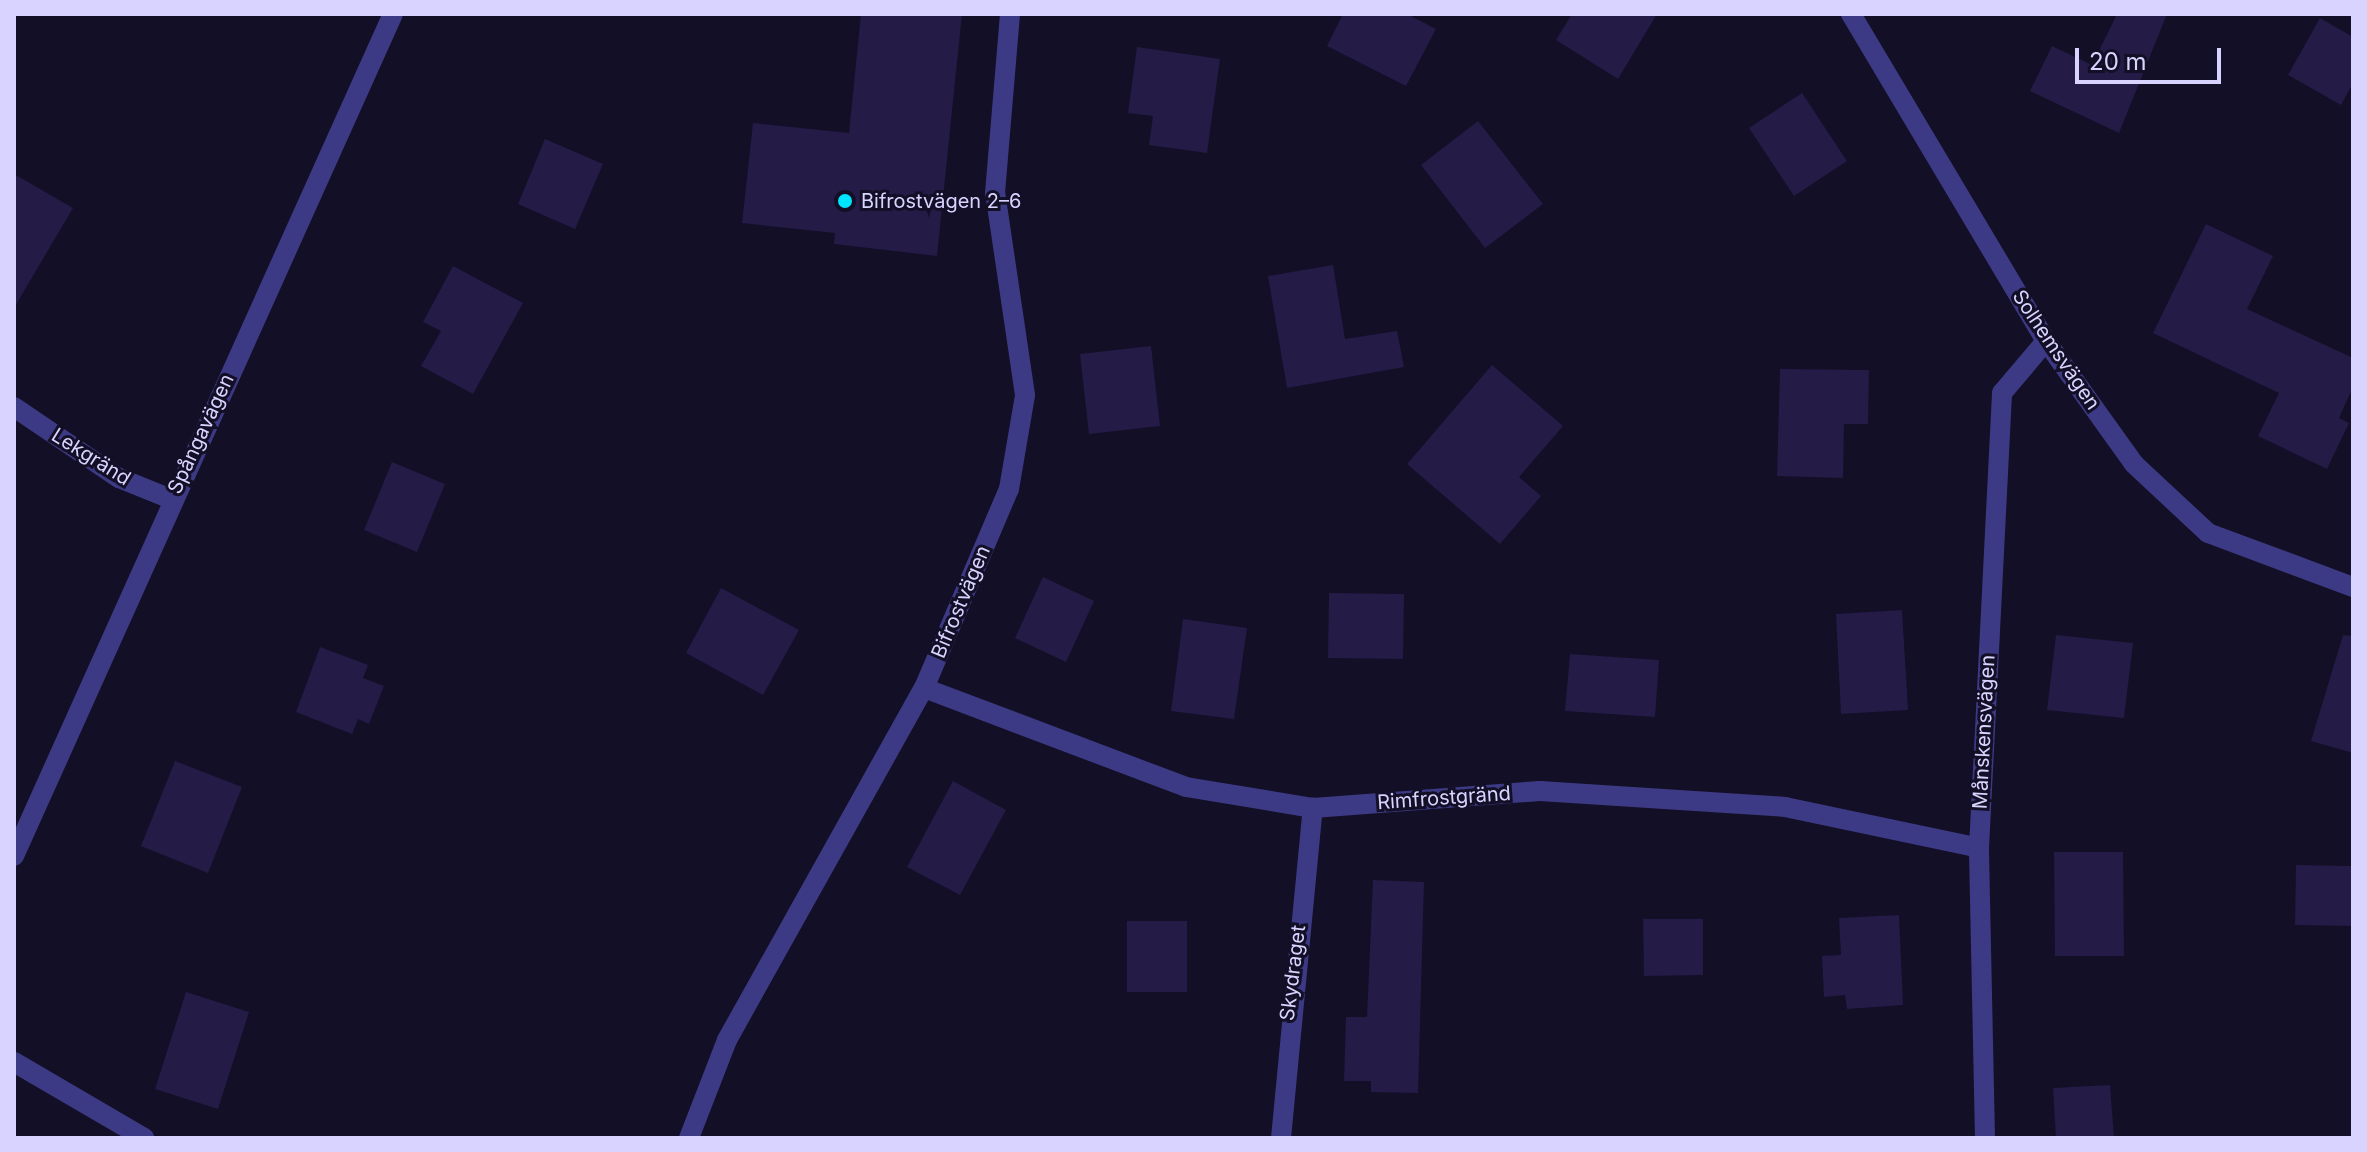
<!DOCTYPE html>
<html>
<head>
<meta charset="utf-8">
<style>
	body { margin:0 }
	#map { position:relative; width:2367px; height:1152px; overflow:hidden; background:#130f26; font-family:Inter,sans-serif }
	div>[style] { position:absolute }
	.building>* { inset:0; background:#241b47 }
	.minor>* { height:20px; margin:-10px; padding:0 10px; transform-origin:10px; border-radius:10px; background:#3d3a85 }
	.tertiary>* { height:20px; margin:-10px; padding:0 10px; transform-origin:10px; border-radius:10px; background:#3d3a85 }
	.dots>* { width:22px; height:22px; translate:-50% -50%; box-sizing:border-box; border:4px solid #130f26; border-radius:50% }
	span { translate:-50% -50%; white-space:nowrap; text-align:center; line-height:1.15; -webkit-text-stroke:6px #130f26; paint-order:stroke }
	.poi-label { font-size:20px; color:#d9d4ff }
	.left { translate:0 -50%; text-align:left }
	.street-label { font-size:20px; color:#d9d4ff }
	.frame { position:absolute; inset:0; border:16px solid #d9d4ff; pointer-events:none }
	.scale { position:absolute; left:2075px; top:48px; width:146px; height:36px; box-sizing:border-box; border:4px solid #d9d4ff; border-top:0; padding-left:10px; font-size:24px; line-height:28px; white-space:nowrap; color:#d9d4ff; -webkit-text-stroke:6px #130f26; paint-order:stroke }
</style>
</head>
<body>
<div id="map">
	<div class="building">
		<div style="clip-path:polygon(861px 14px,962px 14px,937px 256px,834px 244px,835px 233px,742px 223px,753px 123px,849px 133px)"></div>
		<div style="clip-path:polygon(1343px 14px,1407px 14px,1436px 29px,1406px 86px,1327px 46px)"></div>
		<div style="clip-path:polygon(1572px 14px,1657px 14px,1618px 79px,1556px 40px)"></div>
		<div style="clip-path:polygon(2117px 14px,2167px 14px,2119px 133px,2030px 91px,2052px 46px,2092px 65px)"></div>
		<div style="clip-path:polygon(2320px 18px,2353px 37px,2353px 83px,2341px 105px,2288px 75px)"></div>
		<div style="clip-path:polygon(1137px 47px,1220px 59px,1207px 153px,1149px 145px,1153px 116px,1128px 113px)"></div>
		<div style="clip-path:polygon(1802px 93px,1847px 161px,1794px 196px,1749px 128px)"></div>
		<div style="clip-path:polygon(1478px 121px,1543px 204px,1485px 248px,1421px 165px)"></div>
		<div style="clip-path:polygon(545px 139px,603px 164px,575px 229px,518px 204px)"></div>
		<div style="clip-path:polygon(14px 174px,73px 208px,14px 308px)"></div>
		<div style="clip-path:polygon(2206px 224px,2273px 256px,2247px 309px,2353px 358px,2353px 387px,2339px 418px,2349px 423px,2327px 469px,2258px 436px,2279px 393px,2153px 333px)"></div>
		<div style="clip-path:polygon(1333px 265px,1345px 339px,1397px 331px,1404px 367px,1287px 388px,1268px 276px)"></div>
		<div style="clip-path:polygon(453px 266px,523px 303px,473px 394px,421px 366px,441px 331px,423px 322px)"></div>
		<div style="clip-path:polygon(1151px 346px,1160px 426px,1089px 434px,1080px 354px)"></div>
		<div style="clip-path:polygon(1492px 365px,1563px 426px,1519px 477px,1541px 496px,1500px 544px,1407px 464px)"></div>
		<div style="clip-path:polygon(1780px 369px,1869px 370px,1868px 424px,1844px 424px,1843px 478px,1777px 476px)"></div>
		<div style="clip-path:polygon(392px 462px,445px 484px,417px 552px,364px 530px)"></div>
		<div style="clip-path:polygon(1043px 577px,1094px 601px,1066px 662px,1015px 638px)"></div>
		<div style="clip-path:polygon(721px 588px,799px 630px,763px 695px,686px 653px)"></div>
		<div style="clip-path:polygon(1329px 593px,1404px 594px,1403px 659px,1328px 658px)"></div>
		<div style="clip-path:polygon(1902px 610px,1908px 710px,1841px 714px,1836px 614px)"></div>
		<div style="clip-path:polygon(1183px 619px,1247px 628px,1234px 719px,1171px 711px)"></div>
		<div style="clip-path:polygon(2056px 635px,2133px 643px,2124px 718px,2047px 710px)"></div>
		<div style="clip-path:polygon(2343px 635px,2353px 636px,2353px 753px,2311px 741px)"></div>
		<div style="clip-path:polygon(320px 647px,368px 665px,363px 678px,384px 686px,369px 724px,358px 719px,352px 734px,296px 712px)"></div>
		<div style="clip-path:polygon(1570px 654px,1659px 660px,1655px 717px,1565px 711px)"></div>
		<div style="clip-path:polygon(175px 761px,242px 787px,208px 873px,141px 846px)"></div>
		<div style="clip-path:polygon(953px 781px,1006px 810px,960px 895px,907px 867px)"></div>
		<div style="clip-path:polygon(2054px 852px,2123px 852px,2124px 956px,2055px 956px)"></div>
		<div style="clip-path:polygon(2296px 865px,2353px 866px,2353px 926px,2295px 925px)"></div>
		<div style="clip-path:polygon(1373px 880px,1424px 882px,1418px 1093px,1371px 1092px,1371px 1081px,1344px 1081px,1346px 1017px,1367px 1017px)"></div>
		<div style="clip-path:polygon(1899px 915px,1903px 1005px,1847px 1009px,1845px 995px,1824px 997px,1822px 956px,1841px 955px,1839px 918px)"></div>
		<div style="clip-path:polygon(1643px 919px,1703px 919px,1703px 975px,1644px 976px)"></div>
		<div style="clip-path:polygon(1127px 921px,1187px 921px,1187px 992px,1127px 992px)"></div>
		<div style="clip-path:polygon(186px 992px,249px 1012px,218px 1109px,155px 1089px)"></div>
		<div style="clip-path:polygon(2110px 1085px,2114px 1138px,2056px 1138px,2053px 1088px)"></div>
	</div>
	<div class="minor">
		<div style="left:1851px;top:14px;width:381px;rotate:59.2deg"></div>
		<div style="left:2046px;top:341px;width:151px;rotate:54.4deg"></div>
		<div style="left:2134px;top:464px;width:101px;rotate:43deg"></div>
		<div style="left:2208px;top:533px;width:155px;rotate:20.4deg"></div>
		<div style="left:14px;top:407px;width:127px;rotate:34.1deg"></div>
		<div style="left:119px;top:478px;width:56px;rotate:22deg"></div>
		<div style="left:924px;top:688px;width:280px;rotate:20.7deg"></div>
		<div style="left:1186px;top:787px;width:129px;rotate:9.4deg"></div>
		<div style="left:1313px;top:808px;width:228px;rotate:-4.3deg"></div>
		<div style="left:1540px;top:791px;width:246px;rotate:3.7deg"></div>
		<div style="left:1785px;top:807px;width:198px;rotate:11.9deg"></div>
		<div style="left:14px;top:1062px;width:151px;rotate:30.3deg"></div>
		<div style="left:689px;top:1138px;width:105px;rotate:-68.8deg"></div>
		<div style="left:727px;top:1040px;width:403px;rotate:-60.8deg"></div>
		<div style="left:924px;top:688px;width:216px;rotate:-66.9deg"></div>
		<div style="left:1009px;top:489px;width:95px;rotate:-80.3deg"></div>
		<div style="left:1025px;top:395px;width:204px;rotate:-98.4deg"></div>
		<div style="left:995px;top:193px;width:180px;rotate:-85.2deg"></div>
		<div style="left:1281px;top:1138px;width:332px;rotate:-84.5deg"></div>
		<div style="left:1985px;top:1138px;width:290px;rotate:-91.2deg"></div>
		<div style="left:1979px;top:848px;width:456px;rotate:-87.1deg"></div>
		<div style="left:2002px;top:393px;width:68px;rotate:-49.8deg"></div>
	</div>
	<div class="tertiary">
		<div style="left:14px;top:856px;width:923px;rotate:-65.77deg"></div>
	</div>
	<div class="dots">
		<div style="left:845px;top:201px;background:#00e5ff"></div>
	</div>
	<div class="poi-label">
		<span class="left" style="left:861px;top:201px">Bifrostvägen 2–6</span>
	</div>
	<div class="street-label">
		<span style="left:2056px;top:350px;rotate:56deg">Solhemsvägen</span>
		<span style="left:201px;top:434px;rotate:-65deg">Spångavägen</span>
		<span style="left:91px;top:457px;rotate:32deg">Lekgränd</span>
		<span style="left:961px;top:602px;rotate:-67deg">Bifrostvägen</span>
		<span style="left:1984px;top:732px;rotate:-87deg">Månskensvägen</span>
		<span style="left:1444px;top:798px;rotate:-4deg">Rimfrostgränd</span>
		<span style="left:1293px;top:973px;rotate:-83deg">Skydraget</span>
	</div>
	<div class="frame"></div>
	<div class="scale">20 m</div>
</div>
</body>
</html>
